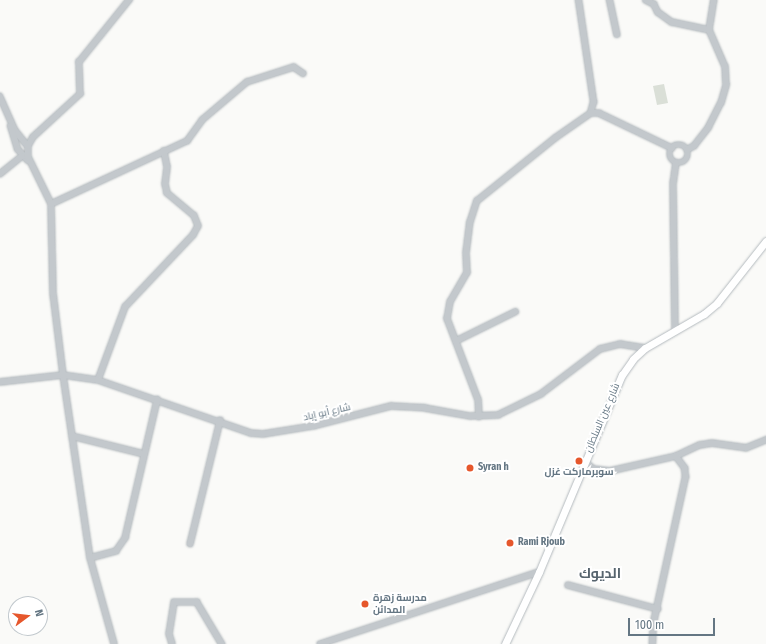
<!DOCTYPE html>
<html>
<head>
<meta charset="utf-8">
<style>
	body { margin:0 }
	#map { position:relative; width:766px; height:644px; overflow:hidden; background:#fafaf8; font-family:"Fira Sans Condensed",Cairo,sans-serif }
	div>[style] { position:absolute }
	.green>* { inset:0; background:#dadfd7 }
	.roads { filter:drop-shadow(0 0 1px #b4babe) drop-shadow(0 0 1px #b4babe) }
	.minor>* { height:5.5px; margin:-2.75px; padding:0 2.75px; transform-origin:2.75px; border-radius:2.75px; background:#c3c8cc }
	.minor>.ring { margin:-2.75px; padding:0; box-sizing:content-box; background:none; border:5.5px solid #c3c8cc; border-radius:50% }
	.major>* { height:7px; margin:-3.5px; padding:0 3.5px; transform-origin:3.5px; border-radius:3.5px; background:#fff }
	.dots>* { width:11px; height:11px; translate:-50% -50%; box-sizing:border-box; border:2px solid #fff; border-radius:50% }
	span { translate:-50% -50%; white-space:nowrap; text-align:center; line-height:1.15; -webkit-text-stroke:4px #fff; paint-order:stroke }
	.street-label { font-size:10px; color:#647683 }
	.poi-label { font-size:10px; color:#647683; font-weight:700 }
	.left { translate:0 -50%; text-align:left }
	.district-label { font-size:14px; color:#57646e; font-weight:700 }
	.north { position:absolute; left:8px; top:596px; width:40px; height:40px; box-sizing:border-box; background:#fff; border:1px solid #c1c8cd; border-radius:50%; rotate:75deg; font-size:11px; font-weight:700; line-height:16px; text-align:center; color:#647683 }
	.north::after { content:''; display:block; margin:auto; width:14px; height:18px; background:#e6572c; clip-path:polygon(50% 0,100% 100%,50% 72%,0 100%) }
	.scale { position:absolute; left:628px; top:618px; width:87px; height:18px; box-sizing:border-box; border:2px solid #647683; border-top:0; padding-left:5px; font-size:12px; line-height:14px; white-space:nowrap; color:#647683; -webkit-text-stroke:3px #fff; paint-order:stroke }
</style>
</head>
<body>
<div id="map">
	<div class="green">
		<div style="clip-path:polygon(664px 84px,668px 103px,657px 105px,653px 86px)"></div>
	</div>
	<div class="roads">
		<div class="minor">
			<div style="left:579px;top:0;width:103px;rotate:81.6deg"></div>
			<div style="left:594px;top:102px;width:11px;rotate:105deg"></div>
			<div style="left:610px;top:0;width:35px;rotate:78deg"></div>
			<div style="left:646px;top:0;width:9px;rotate:27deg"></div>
			<div style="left:654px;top:4px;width:9px;rotate:63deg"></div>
			<div style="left:658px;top:12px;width:17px;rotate:36deg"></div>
			<div style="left:672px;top:22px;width:38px;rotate:12deg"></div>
			<div style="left:0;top:96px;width:37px;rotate:66deg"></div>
			<div style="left:15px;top:130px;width:21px;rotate:51deg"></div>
			<div style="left:11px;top:126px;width:24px;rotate:73deg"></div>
			<div style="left:18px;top:149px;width:15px;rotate:48deg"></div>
			<div class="ring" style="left:670px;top:145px;width:12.5px;height:12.5px"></div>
			<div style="left:687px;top:150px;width:8px;rotate:-30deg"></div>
			<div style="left:694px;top:146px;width:23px;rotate:-52deg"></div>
			<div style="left:708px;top:128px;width:28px;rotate:-63deg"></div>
			<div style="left:721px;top:103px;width:19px;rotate:-74deg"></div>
			<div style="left:726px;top:85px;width:18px;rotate:-93deg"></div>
			<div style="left:725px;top:67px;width:40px;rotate:-113.4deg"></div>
			<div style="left:709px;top:30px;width:30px;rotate:-81deg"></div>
			<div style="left:0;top:174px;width:28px;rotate:-39deg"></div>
			<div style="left:51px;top:204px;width:52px;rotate:-116.1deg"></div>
			<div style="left:28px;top:157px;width:11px;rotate:-90deg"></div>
			<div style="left:28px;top:146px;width:10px;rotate:-61deg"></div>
			<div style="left:33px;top:137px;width:64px;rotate:-42.5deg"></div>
			<div style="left:80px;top:94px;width:32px;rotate:-92deg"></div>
			<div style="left:79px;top:62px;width:80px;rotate:-51.1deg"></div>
			<div style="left:675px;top:329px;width:145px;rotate:-90.8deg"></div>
			<div style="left:673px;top:184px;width:21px;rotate:-82deg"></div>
			<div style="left:456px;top:341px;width:66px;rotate:-26.2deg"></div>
			<div style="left:98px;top:380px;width:78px;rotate:-69.7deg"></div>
			<div style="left:125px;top:307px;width:99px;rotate:-46.6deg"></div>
			<div style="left:193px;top:235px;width:10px;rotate:-61deg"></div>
			<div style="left:198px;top:226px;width:11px;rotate:-112deg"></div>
			<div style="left:194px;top:216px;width:35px;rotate:-140deg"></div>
			<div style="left:167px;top:193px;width:9px;rotate:-103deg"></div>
			<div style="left:165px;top:184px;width:17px;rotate:-83deg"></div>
			<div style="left:167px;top:167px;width:16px;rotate:-101deg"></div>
			<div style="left:0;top:382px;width:63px;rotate:-6.3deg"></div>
			<div style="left:63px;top:375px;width:35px;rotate:8deg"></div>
			<div style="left:98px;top:380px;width:162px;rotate:19.1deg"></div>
			<div style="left:251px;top:433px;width:12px;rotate:5deg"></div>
			<div style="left:263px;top:434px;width:51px;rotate:-9.1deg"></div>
			<div style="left:313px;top:426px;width:81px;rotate:-14.4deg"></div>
			<div style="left:391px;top:406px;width:34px;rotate:3deg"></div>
			<div style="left:425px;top:408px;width:46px;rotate:10.1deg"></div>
			<div style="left:470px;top:416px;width:28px;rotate:-2deg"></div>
			<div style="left:498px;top:415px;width:48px;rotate:-26deg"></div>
			<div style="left:541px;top:394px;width:74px;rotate:-37.3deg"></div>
			<div style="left:600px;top:349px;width:21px;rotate:-14deg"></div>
			<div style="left:620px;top:344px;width:25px;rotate:9deg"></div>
			<div style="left:479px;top:417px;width:17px;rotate:-93deg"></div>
			<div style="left:478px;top:400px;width:87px;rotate:-110.9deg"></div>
			<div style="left:447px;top:319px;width:17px;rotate:-80deg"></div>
			<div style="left:450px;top:302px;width:34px;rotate:-60deg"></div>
			<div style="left:467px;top:273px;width:20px;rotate:-93deg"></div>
			<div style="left:466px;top:253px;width:31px;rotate:-83deg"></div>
			<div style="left:470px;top:222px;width:22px;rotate:-72deg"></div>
			<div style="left:477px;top:201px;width:100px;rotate:-38.9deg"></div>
			<div style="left:555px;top:138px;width:44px;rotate:-34.8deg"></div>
			<div style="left:591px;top:113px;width:8px"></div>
			<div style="left:599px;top:113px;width:81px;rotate:25.6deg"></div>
			<div style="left:72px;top:436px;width:74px;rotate:14deg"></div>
			<div style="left:676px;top:456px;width:26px;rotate:-25deg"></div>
			<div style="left:700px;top:445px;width:12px;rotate:-9deg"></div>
			<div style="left:712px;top:443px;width:34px;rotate:8deg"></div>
			<div style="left:746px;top:448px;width:22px;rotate:-22deg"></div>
			<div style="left:585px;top:462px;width:11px;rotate:38deg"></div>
			<div style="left:594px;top:469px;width:16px;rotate:7deg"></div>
			<div style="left:610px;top:471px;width:68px;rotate:-12.8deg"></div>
			<div style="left:676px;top:456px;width:15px;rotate:53deg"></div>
			<div style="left:685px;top:468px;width:9px;rotate:84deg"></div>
			<div style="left:686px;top:477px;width:148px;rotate:102.4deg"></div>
			<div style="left:654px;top:622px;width:22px;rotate:93deg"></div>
			<div style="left:190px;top:544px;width:127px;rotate:-76.3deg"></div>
			<div style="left:90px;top:558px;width:27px;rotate:-15deg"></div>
			<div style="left:116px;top:551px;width:16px;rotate:-55deg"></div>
			<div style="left:125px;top:538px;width:142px;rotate:-76.9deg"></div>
			<div style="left:568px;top:585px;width:93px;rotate:14.9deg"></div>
			<div style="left:114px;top:644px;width:89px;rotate:-105.6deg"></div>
			<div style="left:90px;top:558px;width:185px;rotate:-98.4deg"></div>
			<div style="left:63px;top:375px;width:82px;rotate:-97deg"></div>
			<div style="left:53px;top:294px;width:90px;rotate:-91.3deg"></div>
			<div style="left:51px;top:204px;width:150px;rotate:-24.9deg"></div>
			<div style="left:187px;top:141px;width:26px;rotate:-54deg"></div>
			<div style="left:202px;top:120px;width:59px;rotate:-40.2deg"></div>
			<div style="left:247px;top:82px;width:49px;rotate:-17.7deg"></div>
			<div style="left:294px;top:67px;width:11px;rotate:34deg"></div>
			<div style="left:172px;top:644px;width:10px;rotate:-107deg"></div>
			<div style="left:169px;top:634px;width:32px;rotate:-81deg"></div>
			<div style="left:174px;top:602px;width:23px"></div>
			<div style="left:197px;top:602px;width:49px;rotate:59.2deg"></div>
			<div style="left:320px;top:644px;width:231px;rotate:-18.2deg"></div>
		</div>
		<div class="major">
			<div style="left:505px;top:644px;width:80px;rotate:-64.7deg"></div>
			<div style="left:539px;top:572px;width:214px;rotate:-67.2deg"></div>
			<div style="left:622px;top:375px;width:19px;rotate:-55deg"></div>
			<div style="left:633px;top:359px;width:16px;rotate:-43deg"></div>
			<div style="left:645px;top:348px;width:68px;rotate:-30deg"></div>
			<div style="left:704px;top:314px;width:17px;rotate:-40deg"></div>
			<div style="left:717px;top:303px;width:79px;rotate:-51.7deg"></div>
		</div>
	</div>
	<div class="dots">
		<div style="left:579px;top:461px;background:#e6572c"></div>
		<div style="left:470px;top:468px;background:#e6572c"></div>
		<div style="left:510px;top:543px;background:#e6572c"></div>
		<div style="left:365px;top:604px;background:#e6572c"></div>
	</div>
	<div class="street-label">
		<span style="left:327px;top:413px;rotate:-13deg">شارع أبو إياد</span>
		<span style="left:603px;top:418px;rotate:-67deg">شارع عين السلطان</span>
	</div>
	<div class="poi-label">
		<span class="left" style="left:478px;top:468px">Syran h</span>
		<span style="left:579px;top:473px">سوبرماركت غزل</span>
		<span class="left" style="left:518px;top:543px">Rami Rjoub</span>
		<span class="left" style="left:373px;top:604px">مدرسة زهرة<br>المدائن</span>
	</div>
	<div class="district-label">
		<span style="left:600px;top:574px">الديوك</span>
	</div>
	<div class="north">N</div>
	<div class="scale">100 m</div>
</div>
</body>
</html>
